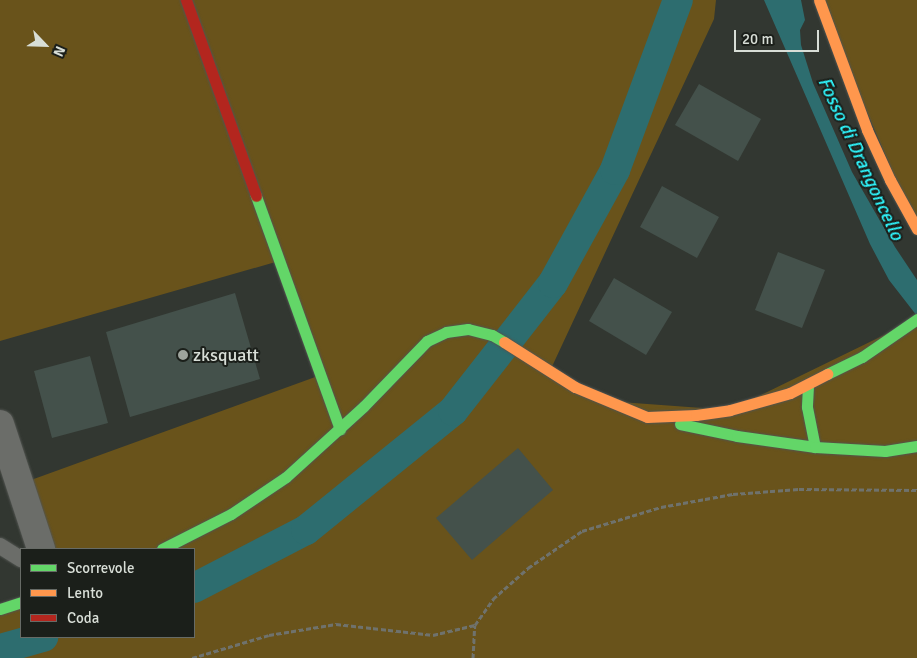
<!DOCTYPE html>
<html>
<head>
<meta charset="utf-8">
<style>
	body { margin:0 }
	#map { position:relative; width:917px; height:658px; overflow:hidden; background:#323731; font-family:Signika,sans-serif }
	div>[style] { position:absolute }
	.green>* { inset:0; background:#69531b }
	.water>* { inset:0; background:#2d6d6f }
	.canal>* { height:30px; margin:-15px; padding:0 15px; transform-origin:15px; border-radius:15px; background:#2d6d6f }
	.building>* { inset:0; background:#44514b }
	.path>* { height:3px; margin-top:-1.5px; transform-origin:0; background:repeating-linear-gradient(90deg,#6f726d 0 5px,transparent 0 7.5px) }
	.roads { filter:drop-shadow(0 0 1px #515450) drop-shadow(0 0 1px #515450) }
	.lane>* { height:16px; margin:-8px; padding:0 8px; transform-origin:8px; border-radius:8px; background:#6b6d69 }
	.street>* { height:28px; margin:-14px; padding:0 14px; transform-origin:14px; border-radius:14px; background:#6b6d69 }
	.fast>* { height:11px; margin:-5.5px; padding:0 5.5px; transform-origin:5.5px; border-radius:5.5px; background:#63d668 }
	.slow>* { height:11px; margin:-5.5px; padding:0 5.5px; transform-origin:5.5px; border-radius:5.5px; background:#ff974d }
	.jam>* { height:11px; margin:-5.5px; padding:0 5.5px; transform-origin:5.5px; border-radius:5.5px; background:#b3261e }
	.dots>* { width:14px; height:14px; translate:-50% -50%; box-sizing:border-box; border:2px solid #1b1f1a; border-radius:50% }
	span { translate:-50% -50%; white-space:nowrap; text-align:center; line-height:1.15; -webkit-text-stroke:4px #1b1f1a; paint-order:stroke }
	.poi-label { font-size:18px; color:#d8ded7 }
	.left { translate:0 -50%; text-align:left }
	.water-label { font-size:19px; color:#2ff7fe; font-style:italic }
	.legend { position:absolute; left:20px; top:548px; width:175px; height:90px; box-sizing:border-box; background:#1b1f1a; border:1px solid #676b66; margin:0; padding:6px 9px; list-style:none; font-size:15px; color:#d8ded7 }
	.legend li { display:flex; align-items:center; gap:10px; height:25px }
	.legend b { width:25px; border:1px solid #676b66 }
	.north { position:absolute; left:20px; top:20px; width:50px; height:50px; -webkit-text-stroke:4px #1b1f1a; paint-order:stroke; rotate:114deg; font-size:14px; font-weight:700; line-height:20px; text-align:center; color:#d8ded7 }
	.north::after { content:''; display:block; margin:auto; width:18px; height:22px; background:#d8ded7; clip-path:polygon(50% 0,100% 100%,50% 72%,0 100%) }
	.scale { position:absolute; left:734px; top:30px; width:85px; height:22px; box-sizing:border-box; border:2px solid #d8ded7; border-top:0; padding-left:6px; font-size:15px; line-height:18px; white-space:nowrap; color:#d8ded7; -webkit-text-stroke:4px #1b1f1a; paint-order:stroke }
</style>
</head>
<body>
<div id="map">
	<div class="green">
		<div style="clip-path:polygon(0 0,716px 0,714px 19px,549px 373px,606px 401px,730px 410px,917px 319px,917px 658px,0 658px,0 607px,21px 601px,21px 637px,194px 637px,194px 549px,41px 549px,20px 484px,318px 376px,279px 261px,0 341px)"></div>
		<div style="clip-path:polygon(819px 0,917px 0,917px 229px)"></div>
	</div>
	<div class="water">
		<div style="clip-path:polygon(764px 0,801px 0,805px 20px,800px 30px,801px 45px,813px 83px,852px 172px,895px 247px,917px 280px,917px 316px,889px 280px,870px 244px)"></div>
	</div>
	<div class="canal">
		<div style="left:194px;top:588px;width:126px;rotate:-27.4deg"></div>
		<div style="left:306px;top:530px;width:189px;rotate:-39deg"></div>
		<div style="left:453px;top:411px;width:162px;rotate:-52deg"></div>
		<div style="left:553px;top:283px;width:129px;rotate:-61.2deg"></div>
		<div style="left:615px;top:170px;width:181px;rotate:-69.7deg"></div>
		<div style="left:0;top:649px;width:45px;rotate:-15.6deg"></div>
	</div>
	<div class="building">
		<div style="clip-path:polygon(699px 84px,761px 119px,738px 161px,675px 125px)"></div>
		<div style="clip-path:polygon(662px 186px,719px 217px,697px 258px,640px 227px)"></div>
		<div style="clip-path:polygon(778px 252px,825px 270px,802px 328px,755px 310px)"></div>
		<div style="clip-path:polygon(614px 278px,672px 312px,646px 355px,589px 321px)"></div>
		<div style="clip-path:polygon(235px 293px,260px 379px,130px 417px,106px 332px)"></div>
		<div style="clip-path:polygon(90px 356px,108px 423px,52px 438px,34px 371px)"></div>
		<div style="clip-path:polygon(518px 448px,553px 490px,472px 560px,436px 518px)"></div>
	</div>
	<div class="path">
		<div style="left:192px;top:658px;width:80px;rotate:-16.6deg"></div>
		<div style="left:269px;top:635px;width:68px;rotate:-9.3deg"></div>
		<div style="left:336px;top:624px;width:98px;rotate:6.5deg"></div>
		<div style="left:433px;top:635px;width:43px;rotate:-13.4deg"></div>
		<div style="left:473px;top:658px;width:33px;rotate:-87deg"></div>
		<div style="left:475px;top:625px;width:32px;rotate:-55deg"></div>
		<div style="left:493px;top:599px;width:47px;rotate:-41.5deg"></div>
		<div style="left:528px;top:568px;width:65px;rotate:-34.4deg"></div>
		<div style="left:582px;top:531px;width:83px;rotate:-16.9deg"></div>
		<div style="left:661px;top:507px;width:73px;rotate:-10.2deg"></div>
		<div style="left:733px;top:494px;width:66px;rotate:-4.3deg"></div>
		<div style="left:799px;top:489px;width:118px;rotate:0.5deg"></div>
	</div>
	<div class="roads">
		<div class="lane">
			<div style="left:0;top:546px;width:25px;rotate:32deg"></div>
		</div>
		<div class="street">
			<div style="left:0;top:424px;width:132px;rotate:71.8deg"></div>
		</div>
		<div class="fast">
			<div style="left:256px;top:196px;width:248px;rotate:70.2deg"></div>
			<div style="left:827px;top:374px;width:39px;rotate:-26deg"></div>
			<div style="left:862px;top:357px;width:67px;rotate:-34.6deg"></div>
			<div style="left:808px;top:386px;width:21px;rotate:93deg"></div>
			<div style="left:807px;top:407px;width:41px;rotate:78.7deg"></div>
			<div style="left:680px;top:424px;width:58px;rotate:11.9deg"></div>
			<div style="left:737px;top:436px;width:79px;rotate:8deg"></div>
			<div style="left:815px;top:447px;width:70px;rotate:3.3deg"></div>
			<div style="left:885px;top:451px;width:32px;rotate:-9deg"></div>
			<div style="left:162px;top:549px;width:77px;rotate:-26.9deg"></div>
			<div style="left:231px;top:514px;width:66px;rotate:-33.9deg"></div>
			<div style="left:286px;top:477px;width:105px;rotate:-42.3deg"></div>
			<div style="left:364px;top:406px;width:91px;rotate:-45.9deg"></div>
			<div style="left:427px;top:341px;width:21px;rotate:-25deg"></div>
			<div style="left:446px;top:332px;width:22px;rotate:-8deg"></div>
			<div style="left:468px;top:329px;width:25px;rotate:14deg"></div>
			<div style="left:492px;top:335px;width:14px;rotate:30deg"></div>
			<div style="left:0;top:609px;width:22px;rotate:-18deg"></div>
		</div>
		<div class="slow">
			<div style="left:819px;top:0;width:139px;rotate:69.7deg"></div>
			<div style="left:867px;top:130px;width:55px;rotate:65.3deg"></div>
			<div style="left:890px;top:180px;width:56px;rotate:61.1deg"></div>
			<div style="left:504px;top:342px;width:84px;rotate:32.4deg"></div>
			<div style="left:575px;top:387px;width:78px;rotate:22.6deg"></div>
			<div style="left:647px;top:417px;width:49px;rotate:-2.3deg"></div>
			<div style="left:696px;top:415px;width:34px;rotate:-8deg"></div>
			<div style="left:730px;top:410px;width:62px;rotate:-15.8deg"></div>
			<div style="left:790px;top:393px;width:42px;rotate:-27.2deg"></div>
		</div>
		<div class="jam">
			<div style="left:186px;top:0;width:208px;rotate:70.3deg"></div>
		</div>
	</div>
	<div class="dots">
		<div style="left:183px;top:355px;background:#9ea49d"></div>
	</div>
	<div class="poi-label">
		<span class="left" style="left:193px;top:355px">zksquatt</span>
	</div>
	<div class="water-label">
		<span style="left:860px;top:159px;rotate:65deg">Fosso di Drangoncello</span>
	</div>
	<ul class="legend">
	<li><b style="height:6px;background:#63d668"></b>Scorrevole</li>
	<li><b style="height:6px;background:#ff974d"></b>Lento</li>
	<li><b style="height:6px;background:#b3261e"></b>Coda</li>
	</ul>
	<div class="north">N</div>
	<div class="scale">20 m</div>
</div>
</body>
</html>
